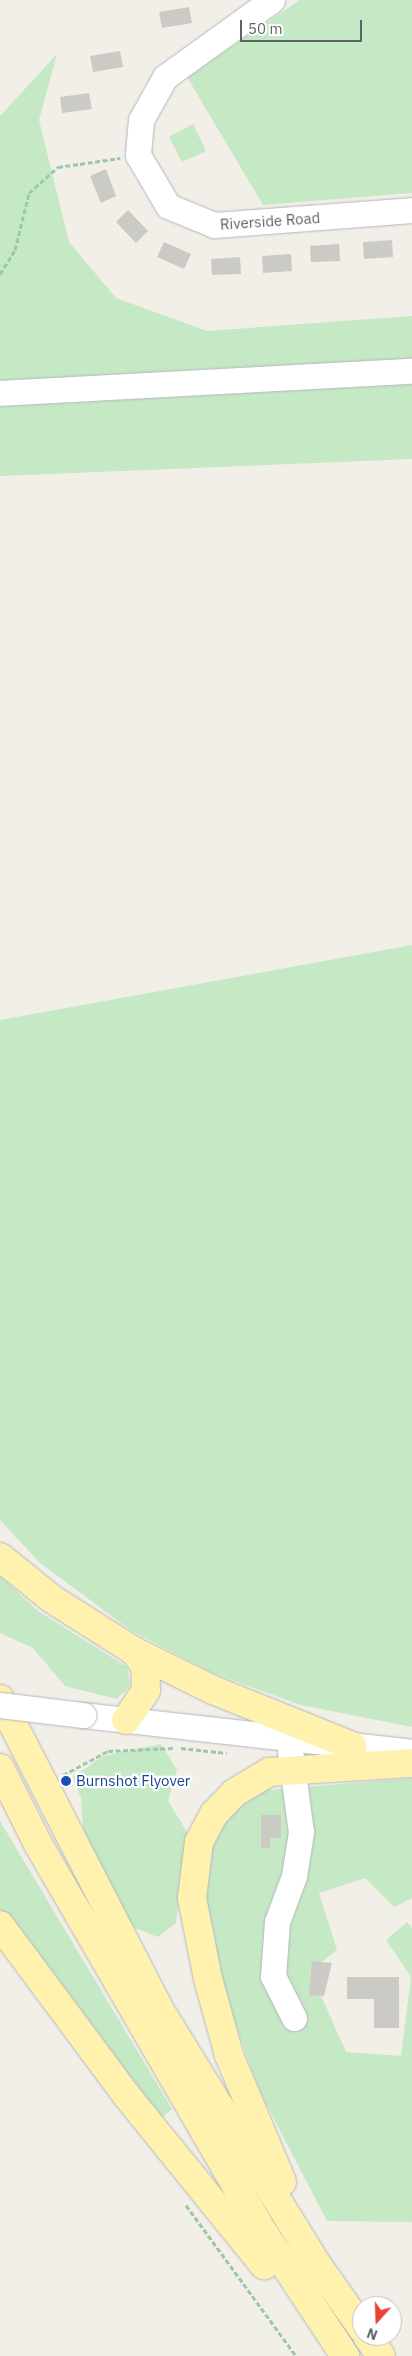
<!DOCTYPE html>
<html>
<head>
<meta charset="utf-8">
<style>
	body { margin:0 }
	#map { position:relative; width:412px; height:2356px; overflow:hidden; background:#f1efe8; font-family:"IBM Plex Sans",sans-serif }
	div>[style] { position:absolute }
	.green>* { inset:0; background:#c5e8c5 }
	.building>* { inset:0; background:#cccac5 }
	.path>* { height:3px; margin-top:-1.5px; transform-origin:0; background:repeating-linear-gradient(90deg,#9cc7a9 0 5px,transparent 0 7.5px) }
	.roads { filter:drop-shadow(0 0 1px #b5b8bc) drop-shadow(0 0 1px #b5b8bc) }
	.minor>* { height:25px; margin:-12.5px; padding:0 12.5px; transform-origin:12.5px; border-radius:12.5px; background:#fff }
	.major>* { height:28px; margin:-14px; padding:0 14px; transform-origin:14px; border-radius:14px; background:#fff2af }
	.bridges { filter:drop-shadow(0 0 1px #b5b8bc) drop-shadow(0 0 1px #b5b8bc) }
	.minor-bridge>* { height:25px; margin:-12.5px; padding:0 12.5px; transform-origin:12.5px; border-radius:12.5px; background:#fff }
	.dots>* { width:14px; height:14px; translate:-50% -50%; box-sizing:border-box; border:2px solid #fff; border-radius:50% }
	span { translate:-50% -50%; white-space:nowrap; text-align:center; line-height:1.15; -webkit-text-stroke:4.5px #fff; paint-order:stroke }
	.street-label { font-size:15px; color:#5f6368 }
	.transit-label { font-size:15px; color:#164399 }
	.left { translate:0 -50%; text-align:left }
	.north { position:absolute; left:352px; top:2296px; width:50px; height:50px; box-sizing:border-box; background:#fff; border:1px solid #bfc1c3; border-radius:50%; rotate:200deg; font-size:14px; font-weight:700; line-height:20px; text-align:center; color:#5f6368 }
	.north::after { content:''; display:block; margin:auto; width:18px; height:22px; background:#ea4335; clip-path:polygon(50% 0,100% 100%,50% 72%,0 100%) }
	.scale { position:absolute; left:240px; top:20px; width:122px; height:22px; box-sizing:border-box; border:2px solid #5f6368; border-top:0; padding-left:6px; font-size:15px; line-height:18px; white-space:nowrap; color:#5f6368; -webkit-text-stroke:4px #fff; paint-order:stroke }
</style>
</head>
<body>
<div id="map">
	<div class="green">
		<div style="clip-path:polygon(300px 0,412px 0,412px 193px,263px 205px,187px 77px)"></div>
		<div style="clip-path:polygon(57px 54px,39px 120px,69px 242px,116px 298px,207px 331px,412px 316px,412px 459px,0 476px,0 116px)"></div>
		<div style="clip-path:polygon(193px 124px,206px 151px,182px 162px,169px 137px)"></div>
		<div style="clip-path:polygon(412px 945px,412px 1727px,301px 1705px,213px 1673px,132px 1631px,40px 1563px,0 1520px,0 1020px)"></div>
		<div style="clip-path:polygon(0 1576px,38px 1611px,127px 1667px,130px 1686px,117px 1699px,65px 1686px,33px 1648px,0 1633px)"></div>
		<div style="clip-path:polygon(161px 1744px,177px 1770px,168px 1801px,187px 1832px,176px 1923px,158px 1937px,132px 1927px,84px 1839px,81px 1798px,73px 1777px,103px 1756px)"></div>
		<div style="clip-path:polygon(412px 1778px,412px 1898px,394px 1907px,365px 1878px,319px 1893px,337px 1950px,310px 1971px,346px 2052px,401px 2056px,411px 1977px,386px 1940px,407px 1922px,412px 1928px,412px 2222px,327px 2221px,261px 2094px,216px 1974px,197px 1889px,205px 1846px,227px 1809px,257px 1791px)"></div>
		<div style="clip-path:polygon(0 1821px,172px 2109px,159px 2120px,0 1910px)"></div>
	</div>
	<div class="building">
		<div style="clip-path:polygon(189px 7px,192px 23px,162px 28px,159px 12px)"></div>
		<div style="clip-path:polygon(120px 51px,123px 67px,93px 72px,90px 56px)"></div>
		<div style="clip-path:polygon(89px 93px,92px 109px,62px 113px,60px 97px)"></div>
		<div style="clip-path:polygon(106px 169px,116px 196px,101px 203px,90px 176px)"></div>
		<div style="clip-path:polygon(128px 210px,148px 231px,136px 243px,116px 222px)"></div>
		<div style="clip-path:polygon(392px 240px,393px 257px,364px 259px,363px 242px)"></div>
		<div style="clip-path:polygon(164px 242px,191px 254px,184px 269px,157px 257px)"></div>
		<div style="clip-path:polygon(339px 244px,340px 261px,311px 262px,310px 246px)"></div>
		<div style="clip-path:polygon(291px 254px,292px 271px,263px 273px,262px 256px)"></div>
		<div style="clip-path:polygon(240px 257px,241px 274px,212px 275px,211px 259px)"></div>
		<div style="clip-path:polygon(261px 1815px,281px 1815px,281px 1838px,270px 1838px,270px 1848px,261px 1848px)"></div>
		<div style="clip-path:polygon(312px 1961px,332px 1963px,324px 1996px,309px 1995px)"></div>
		<div style="clip-path:polygon(347px 1977px,399px 1977px,399px 2028px,374px 2028px,374px 1999px,347px 1999px)"></div>
	</div>
	<div class="path">
		<div style="left:0;top:274px;width:28px;rotate:-58deg"></div>
		<div style="left:15px;top:250px;width:59px;rotate:-76.2deg"></div>
		<div style="left:29px;top:193px;width:39px;rotate:-42deg"></div>
		<div style="left:58px;top:167px;width:63px;rotate:-8.3deg"></div>
		<div style="left:181px;top:1748px;width:46px;rotate:6.2deg"></div>
		<div style="left:63px;top:1775px;width:51px;rotate:-28.1deg"></div>
		<div style="left:108px;top:1751px;width:65px;rotate:-2.6deg"></div>
		<div style="left:186px;top:2205px;width:187px;rotate:53.9deg"></div>
	</div>
	<div class="roads">
		<div class="minor">
			<div style="left:272px;top:0;width:132px;rotate:144.3deg"></div>
			<div style="left:165px;top:77px;width:49px;rotate:119.2deg"></div>
			<div style="left:141px;top:120px;width:35px;rotate:95deg"></div>
			<div style="left:138px;top:155px;width:59px;rotate:59.5deg"></div>
			<div style="left:168px;top:206px;width:50px;rotate:22.4deg"></div>
			<div style="left:214px;top:225px;width:199px;rotate:-4.3deg"></div>
			<div style="left:0;top:393px;width:413px;rotate:-3.1deg"></div>
			<div style="left:83px;top:1715px;width:331px;rotate:6.4deg"></div>
			<div style="left:290px;top:1750px;width:83px;rotate:82.4deg"></div>
			<div style="left:301px;top:1832px;width:45px;rotate:99deg"></div>
			<div style="left:294px;top:1876px;width:49px;rotate:110.3deg"></div>
			<div style="left:277px;top:1922px;width:54px;rotate:94.2deg"></div>
			<div style="left:273px;top:1976px;width:47px;rotate:63.4deg"></div>
		</div>
		<div class="major">
			<div style="left:0;top:1557px;width:67px;rotate:38.9deg"></div>
			<div style="left:52px;top:1599px;width:97px;rotate:32.4deg"></div>
			<div style="left:134px;top:1651px;width:88px;rotate:26.3deg"></div>
			<div style="left:213px;top:1690px;width:150px;rotate:21.9deg"></div>
			<div style="left:0;top:1699px;width:346px;rotate:62.8deg"></div>
			<div style="left:158px;top:2007px;width:301px;rotate:58.3deg"></div>
			<div style="left:316px;top:2263px;width:80px;rotate:54.7deg"></div>
			<div style="left:126px;top:1720px;width:36px;rotate:-56deg"></div>
			<div style="left:146px;top:1690px;width:24px;rotate:-92deg"></div>
			<div style="left:145px;top:1666px;width:19px;rotate:-126deg"></div>
			<div style="left:0;top:1768px;width:85px;rotate:63.4deg"></div>
			<div style="left:38px;top:1844px;width:449px;rotate:59.9deg"></div>
			<div style="left:263px;top:2232px;width:149px;rotate:56.5deg"></div>
			<div style="left:0;top:1925px;width:213px;rotate:53.4deg"></div>
			<div style="left:127px;top:2096px;width:218px;rotate:51deg"></div>
			<div style="left:282px;top:2182px;width:138px;rotate:-112.7deg"></div>
			<div style="left:229px;top:2055px;width:79px;rotate:-105.4deg"></div>
			<div style="left:208px;top:1979px;width:83px;rotate:-101.2deg"></div>
			<div style="left:192px;top:1898px;width:56px;rotate:-82.9deg"></div>
			<div style="left:199px;top:1842px;width:32px;rotate:-62deg"></div>
			<div style="left:214px;top:1814px;width:29px;rotate:-46deg"></div>
			<div style="left:234px;top:1793px;width:41px;rotate:-31deg"></div>
			<div style="left:269px;top:1772px;width:143px;rotate:-3.6deg"></div>
			<div style="left:367px;top:2336px;width:24px;rotate:55deg"></div>
		</div>
	</div>
	<div class="bridges">
		<div class="minor-bridge">
			<div style="left:0;top:1705px;width:84px;rotate:6.9deg"></div>
		</div>
	</div>
	<div class="dots">
		<div style="left:66px;top:1781px;background:#1a4fb4"></div>
	</div>
	<div class="street-label">
		<span style="left:270px;top:221px;rotate:-4deg">Riverside Road</span>
	</div>
	<div class="transit-label">
		<span class="left" style="left:76px;top:1781px">Burnshot Flyover</span>
	</div>
	<div class="north">N</div>
	<div class="scale">50 m</div>
</div>
</body>
</html>
